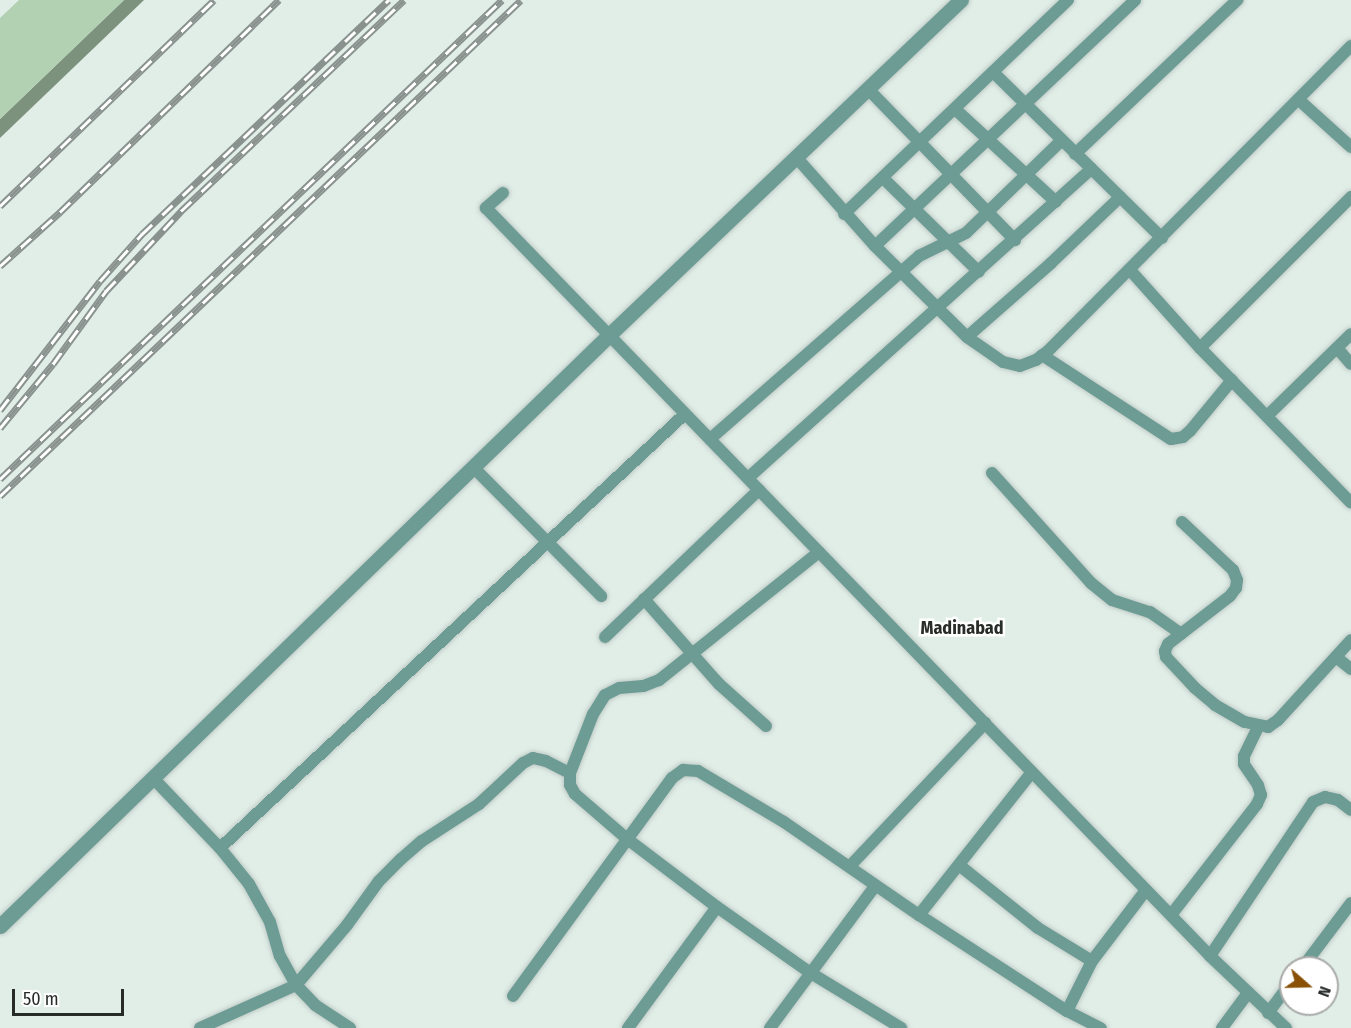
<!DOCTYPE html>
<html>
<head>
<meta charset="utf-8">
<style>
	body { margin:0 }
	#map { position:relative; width:1351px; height:1028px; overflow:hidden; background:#e1eee8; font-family:"Fira Sans Condensed",sans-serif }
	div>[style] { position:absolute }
	.roads { filter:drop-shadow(0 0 2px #c0cbc6) drop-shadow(0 0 2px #c0cbc6) }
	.minor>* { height:12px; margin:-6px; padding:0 6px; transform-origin:6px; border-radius:6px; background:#6d9c95 }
	.tertiary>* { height:15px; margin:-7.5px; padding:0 7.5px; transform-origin:7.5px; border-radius:7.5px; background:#6d9c95 }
	.rail>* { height:7px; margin-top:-3.5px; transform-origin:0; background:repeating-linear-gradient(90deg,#fff 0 14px,#89928e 0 28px); box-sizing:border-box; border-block:2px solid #89928e }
	.shaded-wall>* { inset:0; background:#7d927d }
	.building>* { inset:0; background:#b2d0b2 }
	span { translate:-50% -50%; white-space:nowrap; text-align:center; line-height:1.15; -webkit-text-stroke:5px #fff; paint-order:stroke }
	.quarter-label { font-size:18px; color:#272c29; font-weight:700 }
	.north { position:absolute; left:1279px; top:956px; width:60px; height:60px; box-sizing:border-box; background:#fff; border:2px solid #a9aba9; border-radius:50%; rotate:110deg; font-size:16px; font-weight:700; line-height:24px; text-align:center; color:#272c29 }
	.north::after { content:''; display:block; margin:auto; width:21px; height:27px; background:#895006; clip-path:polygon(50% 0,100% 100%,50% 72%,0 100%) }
	.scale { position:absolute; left:12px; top:989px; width:112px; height:27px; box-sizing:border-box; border:3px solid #272c29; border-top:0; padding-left:8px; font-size:18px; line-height:21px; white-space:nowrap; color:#272c29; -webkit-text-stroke:4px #fff; paint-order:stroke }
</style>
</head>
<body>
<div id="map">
	<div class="roads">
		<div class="minor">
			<div style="left:993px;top:72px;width:237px;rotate:44.5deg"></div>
			<div style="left:868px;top:89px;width:211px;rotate:45.8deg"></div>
			<div style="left:1299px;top:100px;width:70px;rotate:42.1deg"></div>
			<div style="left:955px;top:109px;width:137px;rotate:42.6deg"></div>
			<div style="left:1075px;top:154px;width:224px;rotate:-43.5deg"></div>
			<div style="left:796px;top:157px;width:119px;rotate:48.4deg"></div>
			<div style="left:875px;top:246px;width:129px;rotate:44.7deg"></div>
			<div style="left:967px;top:337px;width:44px;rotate:34.8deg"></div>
			<div style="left:1003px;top:362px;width:17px;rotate:13deg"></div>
			<div style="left:1020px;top:366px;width:17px;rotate:-21deg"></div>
			<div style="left:1036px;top:360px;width:15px;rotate:-37deg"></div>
			<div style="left:1048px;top:351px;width:430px;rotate:-45.2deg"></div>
			<div style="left:883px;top:178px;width:134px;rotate:44.4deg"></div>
			<div style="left:503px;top:193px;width:23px;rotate:139deg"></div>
			<div style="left:486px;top:208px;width:1041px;rotate:45.93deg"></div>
			<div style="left:1210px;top:956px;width:105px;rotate:43.5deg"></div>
			<div style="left:844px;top:214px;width:310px;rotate:-43.7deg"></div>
			<div style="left:875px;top:246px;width:358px;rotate:-43.4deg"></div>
			<div style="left:1130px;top:270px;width:105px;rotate:48.1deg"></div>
			<div style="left:1200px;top:348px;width:216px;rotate:45.7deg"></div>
			<div style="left:967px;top:337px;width:111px;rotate:-41.3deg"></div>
			<div style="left:1050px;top:264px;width:97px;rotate:-43.7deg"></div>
			<div style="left:1200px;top:348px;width:214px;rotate:-45deg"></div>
			<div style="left:1337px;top:348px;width:21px;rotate:49deg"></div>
			<div style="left:1042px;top:355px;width:154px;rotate:33.1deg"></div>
			<div style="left:1171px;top:439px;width:12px;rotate:-9deg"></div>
			<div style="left:1183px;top:437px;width:9px;rotate:-41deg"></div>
			<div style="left:1190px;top:431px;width:66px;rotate:-50.5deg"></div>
			<div style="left:1267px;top:416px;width:117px;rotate:-44.3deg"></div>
			<div style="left:710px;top:439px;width:278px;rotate:-41.2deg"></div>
			<div style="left:919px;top:256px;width:52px;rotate:-26.1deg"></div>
			<div style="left:966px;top:233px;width:132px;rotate:-44.1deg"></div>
			<div style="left:473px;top:467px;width:182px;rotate:45.2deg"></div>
			<div style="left:992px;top:473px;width:148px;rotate:48deg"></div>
			<div style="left:1091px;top:583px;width:27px;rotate:39deg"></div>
			<div style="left:1112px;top:600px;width:40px;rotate:18deg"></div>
			<div style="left:1150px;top:612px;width:38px;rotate:35deg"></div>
			<div style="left:748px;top:478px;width:462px;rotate:-42deg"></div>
			<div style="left:1182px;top:522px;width:70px;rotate:43.3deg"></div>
			<div style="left:1233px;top:570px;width:11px;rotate:68deg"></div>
			<div style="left:1237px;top:580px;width:8px;rotate:97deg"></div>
			<div style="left:1236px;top:588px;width:10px;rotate:127deg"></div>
			<div style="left:1230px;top:596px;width:78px;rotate:142.3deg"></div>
			<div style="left:1168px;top:644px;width:8px;rotate:113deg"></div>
			<div style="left:1165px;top:651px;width:6px;rotate:81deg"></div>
			<div style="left:1166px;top:657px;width:42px;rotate:46.9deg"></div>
			<div style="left:1195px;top:688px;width:26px;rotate:40deg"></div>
			<div style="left:1215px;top:705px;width:34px;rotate:30deg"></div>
			<div style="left:1245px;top:722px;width:24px;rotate:12deg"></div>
			<div style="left:1268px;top:727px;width:12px;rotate:-35deg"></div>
			<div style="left:1278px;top:720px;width:108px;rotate:-47.6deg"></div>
			<div style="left:819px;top:552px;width:205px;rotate:141.3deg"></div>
			<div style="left:659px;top:680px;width:17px;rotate:159deg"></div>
			<div style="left:643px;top:686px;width:24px;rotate:175deg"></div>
			<div style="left:619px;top:688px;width:16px;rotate:153deg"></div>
			<div style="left:605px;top:695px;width:22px;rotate:122deg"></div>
			<div style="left:593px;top:714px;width:63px;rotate:111.3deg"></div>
			<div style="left:570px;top:773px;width:12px;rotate:90deg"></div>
			<div style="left:570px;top:785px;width:10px;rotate:61deg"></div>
			<div style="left:575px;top:794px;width:67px;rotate:40.8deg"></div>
			<div style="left:626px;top:838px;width:114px;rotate:37.2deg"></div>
			<div style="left:717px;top:907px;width:113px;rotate:35.2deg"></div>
			<div style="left:809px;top:972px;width:108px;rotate:31.3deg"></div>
			<div style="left:644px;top:599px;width:113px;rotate:48.6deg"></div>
			<div style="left:719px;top:684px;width:63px;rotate:41.8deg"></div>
			<div style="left:605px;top:637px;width:213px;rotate:-43.7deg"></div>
			<div style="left:1336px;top:657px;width:19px;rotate:39deg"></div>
			<div style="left:153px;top:778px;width:97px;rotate:46.3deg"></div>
			<div style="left:220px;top:848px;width:46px;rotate:51.1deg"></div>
			<div style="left:249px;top:884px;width:43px;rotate:61.1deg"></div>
			<div style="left:270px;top:922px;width:35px;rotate:74deg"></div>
			<div style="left:280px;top:956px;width:33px;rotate:61deg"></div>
			<div style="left:296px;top:985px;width:28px;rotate:46deg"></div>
			<div style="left:315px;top:1005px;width:42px;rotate:33.3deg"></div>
			<div style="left:220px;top:848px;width:636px;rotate:-43.03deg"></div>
			<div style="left:959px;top:865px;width:101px;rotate:38.6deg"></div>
			<div style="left:1038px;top:928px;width:63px;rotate:31.4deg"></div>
			<div style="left:850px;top:866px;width:197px;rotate:-46.6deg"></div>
			<div style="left:919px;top:915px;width:182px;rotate:-51.7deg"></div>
			<div style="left:1171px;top:915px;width:140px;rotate:-52.2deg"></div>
			<div style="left:1257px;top:804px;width:10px;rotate:-66deg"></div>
			<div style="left:1261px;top:795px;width:10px;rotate:-107deg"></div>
			<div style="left:1258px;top:785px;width:25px;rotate:-124deg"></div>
			<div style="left:1244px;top:764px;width:8px;rotate:-90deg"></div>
			<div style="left:1244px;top:756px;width:32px;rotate:-64deg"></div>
			<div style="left:1210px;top:956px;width:185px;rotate:-56.2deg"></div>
			<div style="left:1313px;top:802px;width:13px;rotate:-23deg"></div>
			<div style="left:1325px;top:797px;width:13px;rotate:13deg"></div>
			<div style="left:1338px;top:800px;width:16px;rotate:38deg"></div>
			<div style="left:1302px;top:968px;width:81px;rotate:-53deg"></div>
			<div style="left:513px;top:996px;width:270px;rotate:-53.9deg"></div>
			<div style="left:672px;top:778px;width:14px;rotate:-36deg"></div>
			<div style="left:683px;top:770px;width:15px;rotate:4deg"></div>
			<div style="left:698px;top:771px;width:100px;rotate:30.7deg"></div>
			<div style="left:784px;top:822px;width:164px;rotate:34.6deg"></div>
			<div style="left:919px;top:915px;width:176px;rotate:33deg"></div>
			<div style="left:1067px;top:1011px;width:38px;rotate:27deg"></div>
			<div style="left:1067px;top:1011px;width:56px;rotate:-63.4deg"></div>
			<div style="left:1092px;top:961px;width:89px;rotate:-52.7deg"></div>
			<div style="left:1268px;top:1013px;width:39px;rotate:-53deg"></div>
			<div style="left:200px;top:1028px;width:105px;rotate:-24.1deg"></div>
			<div style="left:296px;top:985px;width:79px;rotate:-49.6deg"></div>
			<div style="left:347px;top:925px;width:54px;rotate:-54deg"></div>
			<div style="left:379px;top:881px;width:31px;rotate:-45deg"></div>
			<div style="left:401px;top:859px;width:28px;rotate:-41deg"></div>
			<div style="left:422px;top:841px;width:68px;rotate:-33deg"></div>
			<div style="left:479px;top:804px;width:60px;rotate:-43deg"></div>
			<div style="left:523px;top:763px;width:11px;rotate:-27deg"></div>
			<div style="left:533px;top:758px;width:13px;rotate:13deg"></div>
			<div style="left:546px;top:761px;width:27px;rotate:27deg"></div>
			<div style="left:628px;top:1028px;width:150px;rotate:-53.7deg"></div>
			<div style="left:770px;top:1028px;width:177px;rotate:-53.5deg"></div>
			<div style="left:1222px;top:1028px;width:44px;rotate:-53.4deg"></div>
		</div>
		<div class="tertiary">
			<div style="left:0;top:926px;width:849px;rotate:-44.14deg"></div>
			<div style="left:609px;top:335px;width:486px;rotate:-43.6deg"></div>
		</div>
	</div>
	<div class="rail">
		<div style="left:0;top:206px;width:297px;rotate:-43.9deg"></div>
		<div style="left:0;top:266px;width:81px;rotate:-42deg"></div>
		<div style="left:60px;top:212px;width:305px;rotate:-44.1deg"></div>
		<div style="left:0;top:410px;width:163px;rotate:-52.2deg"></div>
		<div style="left:100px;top:281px;width:63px;rotate:-48.2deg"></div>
		<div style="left:142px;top:234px;width:340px;rotate:-43.5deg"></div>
		<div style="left:0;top:428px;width:83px;rotate:-50.4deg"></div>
		<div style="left:53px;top:364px;width:90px;rotate:-54deg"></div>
		<div style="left:106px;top:291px;width:110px;rotate:-46.8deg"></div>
		<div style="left:181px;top:211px;width:307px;rotate:-43.4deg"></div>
		<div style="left:0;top:479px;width:694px;rotate:-43.66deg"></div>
		<div style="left:0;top:496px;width:719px;rotate:-43.59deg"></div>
	</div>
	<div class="shaded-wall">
		<div style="clip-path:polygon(124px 0,144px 0,0 138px,0 119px)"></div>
	</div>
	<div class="building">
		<div style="clip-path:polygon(19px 0,124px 0,0 119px,0 18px)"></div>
	</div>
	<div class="quarter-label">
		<span style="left:962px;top:628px">Madinabad</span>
	</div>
	<div class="north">N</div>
	<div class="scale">50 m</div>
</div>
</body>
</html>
